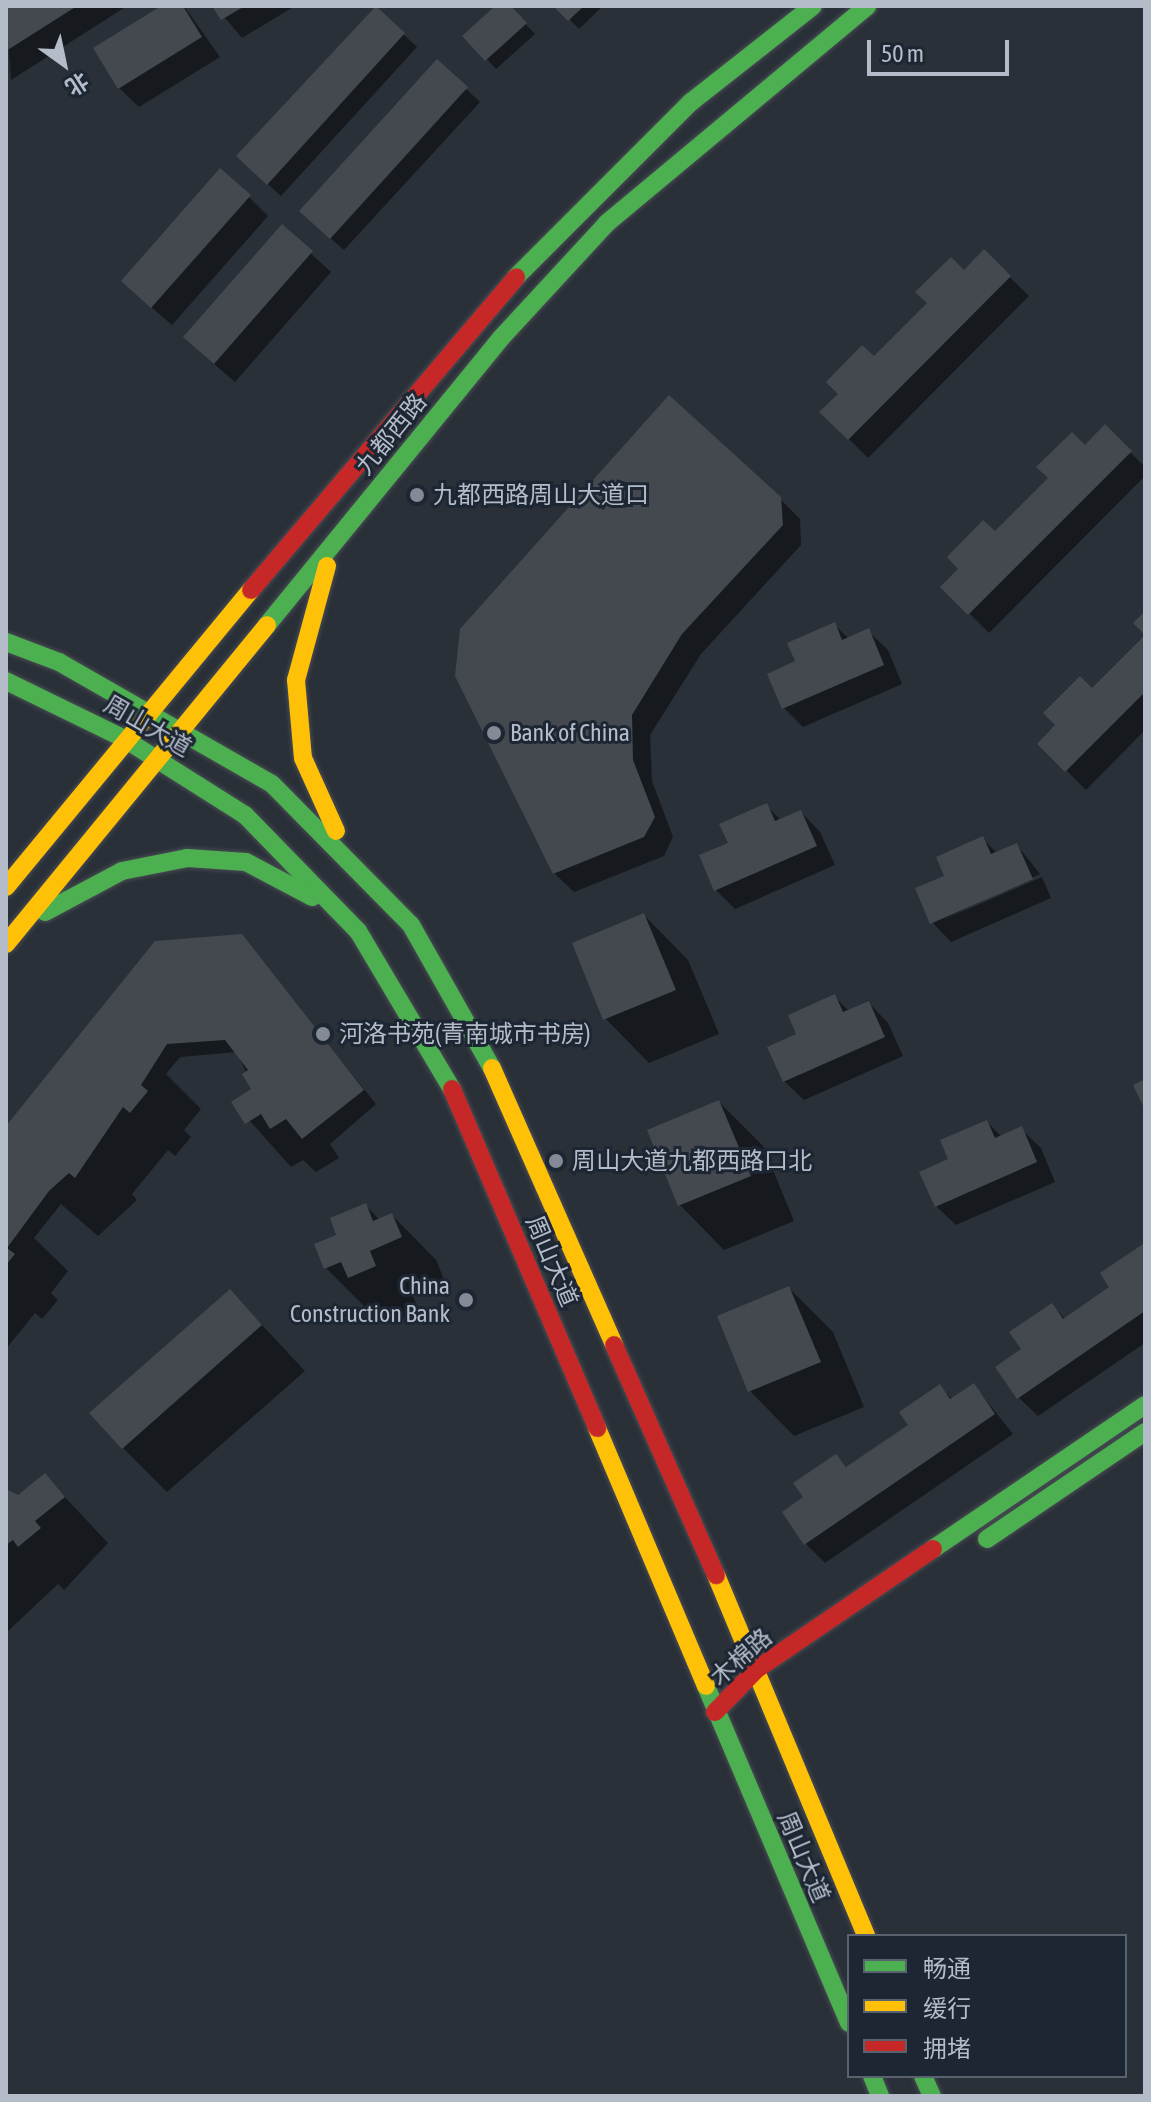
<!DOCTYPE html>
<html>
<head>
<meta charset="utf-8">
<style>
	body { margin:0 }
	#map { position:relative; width:1151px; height:2102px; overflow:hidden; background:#2a3038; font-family:"Asap Condensed","Noto Sans SC",sans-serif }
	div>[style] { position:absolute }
	.shadow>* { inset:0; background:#0007 }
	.building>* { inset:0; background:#444950 }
	.roads { filter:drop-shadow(0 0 2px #484c53) drop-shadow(0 0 2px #484c53) }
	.fast>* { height:18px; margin:-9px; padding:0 9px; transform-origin:9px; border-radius:9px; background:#4caf50 }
	.slow>* { height:18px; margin:-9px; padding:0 9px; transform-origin:9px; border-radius:9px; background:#ffc107 }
	.jam>* { height:18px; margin:-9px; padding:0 9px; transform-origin:9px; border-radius:9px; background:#c62828 }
	.dots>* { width:22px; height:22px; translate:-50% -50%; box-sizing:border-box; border:4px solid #1d2633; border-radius:50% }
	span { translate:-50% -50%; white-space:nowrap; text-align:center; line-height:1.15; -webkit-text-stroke:6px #1d2633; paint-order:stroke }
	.street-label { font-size:24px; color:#b4bcc9 }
	.poi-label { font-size:24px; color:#b4bcc9 }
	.left { translate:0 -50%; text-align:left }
	.right { translate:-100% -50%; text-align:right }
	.frame { position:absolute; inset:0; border:8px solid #b4bcc9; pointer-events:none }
	.legend { position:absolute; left:847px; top:1934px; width:280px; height:144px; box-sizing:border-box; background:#1d2633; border:2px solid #59626f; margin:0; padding:10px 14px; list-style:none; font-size:24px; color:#b4bcc9 }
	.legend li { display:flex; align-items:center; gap:16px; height:40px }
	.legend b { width:40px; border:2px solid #59626f }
	.north { position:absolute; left:24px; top:24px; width:80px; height:80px; -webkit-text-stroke:6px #1d2633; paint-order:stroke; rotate:147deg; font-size:22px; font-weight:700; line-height:32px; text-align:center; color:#b4bcc9 }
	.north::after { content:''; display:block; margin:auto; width:28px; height:36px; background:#b4bcc9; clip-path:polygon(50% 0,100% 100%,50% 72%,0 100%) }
	.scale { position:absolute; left:867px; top:40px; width:142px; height:36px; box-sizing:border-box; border:4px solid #b4bcc9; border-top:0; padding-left:10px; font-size:24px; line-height:28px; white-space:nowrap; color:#b4bcc9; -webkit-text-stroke:6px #1d2633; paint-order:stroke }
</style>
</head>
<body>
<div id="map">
	<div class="shadow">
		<div style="clip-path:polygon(6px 6px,127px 6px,11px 80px)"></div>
		<div style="clip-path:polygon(165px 6px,184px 6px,220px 57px,139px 107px,119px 88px)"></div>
		<div style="clip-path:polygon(215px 6px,295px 6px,242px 38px)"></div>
		<div style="clip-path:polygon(498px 6px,508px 6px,535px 34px,496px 69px,465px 36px)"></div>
		<div style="clip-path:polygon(556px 6px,603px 6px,579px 29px)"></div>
		<div style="clip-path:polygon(375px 8px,417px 47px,281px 196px,251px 169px)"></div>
		<div style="clip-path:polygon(437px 62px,480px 102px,344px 250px,314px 224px)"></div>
		<div style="clip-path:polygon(249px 197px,268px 216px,172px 325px,143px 300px)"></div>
		<div style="clip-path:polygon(282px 227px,331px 272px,235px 382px,205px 356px)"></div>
		<div style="clip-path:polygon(984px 252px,1029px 296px,868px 458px,822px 412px)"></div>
		<div style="clip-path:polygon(1105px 427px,1145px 467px,1145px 476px,989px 633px,943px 587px)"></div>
		<div style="clip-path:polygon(780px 499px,800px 519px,801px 545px,701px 654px,650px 735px,652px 781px,673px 837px,664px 856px,574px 892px,554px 873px,457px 675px)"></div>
		<div style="clip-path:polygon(834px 624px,849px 639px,868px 631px,888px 650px,902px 684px,803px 727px,784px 708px,798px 662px)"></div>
		<div style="clip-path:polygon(1145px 637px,1145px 730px,1086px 790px,1040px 744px)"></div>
		<div style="clip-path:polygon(766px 806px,782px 821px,801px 812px,820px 832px,835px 865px,735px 909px,716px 890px,730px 844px)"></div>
		<div style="clip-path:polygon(983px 839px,998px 854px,1017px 845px,1040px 874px,938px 922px,1042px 877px,1051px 898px,951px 942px,932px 922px,946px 877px)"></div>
		<div style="clip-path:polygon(644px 915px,688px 960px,719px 1034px,649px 1063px,605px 1018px)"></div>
		<div style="clip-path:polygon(241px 936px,376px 1104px,330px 1144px,339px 1158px,316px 1172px,303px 1160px,291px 1167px,234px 1103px,254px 1090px,237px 1052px,180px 1057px,166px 1074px,201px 1109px,184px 1130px,191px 1137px,175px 1156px,168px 1150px,132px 1194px,137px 1200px,98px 1236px,61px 1204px,34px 1238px,68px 1271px,51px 1293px,58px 1300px,42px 1319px,35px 1313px,6px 1349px,6px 1129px)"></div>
		<div style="clip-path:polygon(835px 997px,850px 1012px,869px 1003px,888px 1023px,903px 1056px,804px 1100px,784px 1081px,798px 1035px)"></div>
		<div style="clip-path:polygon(719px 1102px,763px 1146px,794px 1221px,724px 1250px,680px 1205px)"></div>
		<div style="clip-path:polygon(987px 1122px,1002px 1137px,1021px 1129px,1041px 1148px,1055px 1182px,956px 1225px,936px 1206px,951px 1160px)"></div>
		<div style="clip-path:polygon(366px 1206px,380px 1220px,392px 1215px,436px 1260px,445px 1282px,413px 1296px,419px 1311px,394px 1321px,380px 1308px,370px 1312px,326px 1268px,339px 1236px)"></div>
		<div style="clip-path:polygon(1143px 1246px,1145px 1343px,1038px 1416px,1018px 1397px,1024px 1349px,1052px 1305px,1066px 1320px,1112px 1288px)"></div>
		<div style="clip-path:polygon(789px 1288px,833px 1332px,864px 1407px,794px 1436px,750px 1391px,720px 1317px)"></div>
		<div style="clip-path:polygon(230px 1291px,305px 1371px,167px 1492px,123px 1448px)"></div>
		<div style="clip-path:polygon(974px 1385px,1013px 1434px,825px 1563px,805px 1543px,806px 1498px,836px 1456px,848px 1468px,911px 1425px,939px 1386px,953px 1400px)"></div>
		<div style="clip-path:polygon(45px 1476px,108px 1543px,64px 1590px,58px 1584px,6px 1633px,6px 1491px,19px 1497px)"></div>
	</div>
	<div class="building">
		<div style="clip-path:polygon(6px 6px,77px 6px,6px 51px)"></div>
		<div style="clip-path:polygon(161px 6px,183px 6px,202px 37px,118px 89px,93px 48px)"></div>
		<div style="clip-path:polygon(212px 6px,245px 6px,221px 20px)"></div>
		<div style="clip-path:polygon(376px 6px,405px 33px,267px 185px,236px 156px)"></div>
		<div style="clip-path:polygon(495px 6px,511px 6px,527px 23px,485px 61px,462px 36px)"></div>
		<div style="clip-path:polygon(553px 6px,584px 6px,568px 21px)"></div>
		<div style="clip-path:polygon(437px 59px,468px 87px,330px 239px,299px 211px)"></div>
		<div style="clip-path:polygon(220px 168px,251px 195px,151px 308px,121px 281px)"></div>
		<div style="clip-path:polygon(282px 224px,313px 251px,214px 364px,183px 337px)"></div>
		<div style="clip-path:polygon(984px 249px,1011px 276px,848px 440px,819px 412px,838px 394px,826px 382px,862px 345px,874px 356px,927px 303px,915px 292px,951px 257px,964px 270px)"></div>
		<div style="clip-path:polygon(669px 395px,781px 497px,783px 525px,682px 634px,632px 715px,633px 760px,655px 817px,644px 837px,553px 874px,455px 676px,460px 629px)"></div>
		<div style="clip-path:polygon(1105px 424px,1132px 451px,968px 615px,940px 587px,958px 569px,947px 557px,983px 520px,995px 531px,1048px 478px,1036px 467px,1072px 432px,1085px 445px)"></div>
		<div style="clip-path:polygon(1145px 611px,1145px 692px,1065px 772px,1037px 744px,1055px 725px,1043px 713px,1080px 676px,1092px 688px,1145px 635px,1133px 623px)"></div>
		<div style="clip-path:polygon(835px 622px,842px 640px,869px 628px,884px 665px,782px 709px,767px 674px,795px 661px,787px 643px)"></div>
		<div style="clip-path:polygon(767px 803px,775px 821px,801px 810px,817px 846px,714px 891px,699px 855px,728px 843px,719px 824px)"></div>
		<div style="clip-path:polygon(983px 836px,991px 854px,1017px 843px,1033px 879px,930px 924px,915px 888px,944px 876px,936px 857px)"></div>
		<div style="clip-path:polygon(644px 913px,676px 990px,603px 1020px,572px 943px)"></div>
		<div style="clip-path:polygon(242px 934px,364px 1090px,302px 1139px,286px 1119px,270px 1129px,261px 1114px,245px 1124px,231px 1102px,251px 1089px,242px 1074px,248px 1070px,225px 1040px,167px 1044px,141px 1085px,148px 1091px,130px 1113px,123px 1107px,75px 1178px,69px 1173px,49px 1191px,7px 1248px,15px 1254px,6px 1265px,6px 1126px,155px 941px)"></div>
		<div style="clip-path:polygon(835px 994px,843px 1012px,869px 1001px,885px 1037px,783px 1082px,767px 1047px,796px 1034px,788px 1015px)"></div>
		<div style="clip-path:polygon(1145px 1079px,1145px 1110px,1133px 1085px)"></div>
		<div style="clip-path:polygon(719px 1100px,751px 1176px,678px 1206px,647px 1130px)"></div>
		<div style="clip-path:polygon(987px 1120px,995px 1138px,1022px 1126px,1037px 1162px,935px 1207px,919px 1172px,948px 1159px,940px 1140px)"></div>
		<div style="clip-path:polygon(366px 1203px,373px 1221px,392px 1213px,402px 1237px,370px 1251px,376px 1266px,348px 1278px,341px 1262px,324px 1269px,314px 1244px,336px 1235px,330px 1218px)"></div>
		<div style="clip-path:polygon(1143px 1244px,1145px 1311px,1017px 1399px,995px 1367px,1021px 1349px,1009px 1332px,1052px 1303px,1063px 1319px,1109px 1287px,1100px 1273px)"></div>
		<div style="clip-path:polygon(789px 1286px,821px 1362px,748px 1392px,717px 1316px)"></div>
		<div style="clip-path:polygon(230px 1289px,262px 1325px,122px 1449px,89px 1413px)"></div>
		<div style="clip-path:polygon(974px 1383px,995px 1414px,804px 1545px,782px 1512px,803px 1497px,793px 1483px,836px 1454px,846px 1467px,908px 1425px,899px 1412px,940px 1384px,950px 1399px)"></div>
		<div style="clip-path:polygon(45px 1473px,65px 1497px,35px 1521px,41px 1528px,18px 1547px,13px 1540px,6px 1545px,6px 1489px,18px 1495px)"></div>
	</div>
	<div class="roads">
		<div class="fast">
			<div style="left:516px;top:277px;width:247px;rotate:-45deg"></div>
			<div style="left:691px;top:102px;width:155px;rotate:-38.2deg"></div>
			<div style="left:267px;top:625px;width:370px;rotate:-50.8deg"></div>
			<div style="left:501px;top:338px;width:156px;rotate:-47.3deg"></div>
			<div style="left:607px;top:223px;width:339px;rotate:-39.8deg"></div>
			<div style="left:6px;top:642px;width:57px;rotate:20.7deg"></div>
			<div style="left:59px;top:662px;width:245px;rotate:29.8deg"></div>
			<div style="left:272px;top:784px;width:198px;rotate:45.4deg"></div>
			<div style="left:411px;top:925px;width:164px;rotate:60.5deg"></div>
			<div style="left:6px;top:681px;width:130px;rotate:26deg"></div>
			<div style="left:123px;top:738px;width:144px;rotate:32.3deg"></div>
			<div style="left:245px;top:815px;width:162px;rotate:45.8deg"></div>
			<div style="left:358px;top:931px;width:184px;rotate:59.3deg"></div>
			<div style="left:45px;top:912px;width:87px;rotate:-28deg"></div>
			<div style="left:122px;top:871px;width:66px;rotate:-11.3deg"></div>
			<div style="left:187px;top:858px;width:59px;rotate:3.9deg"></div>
			<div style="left:246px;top:862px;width:75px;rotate:27.9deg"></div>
			<div style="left:987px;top:1539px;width:191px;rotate:-34.1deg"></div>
			<div style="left:933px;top:1549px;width:256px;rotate:-34.2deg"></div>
			<div style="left:706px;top:1686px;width:366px;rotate:67deg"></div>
			<div style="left:872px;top:2076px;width:22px;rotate:68deg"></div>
			<div style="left:923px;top:2076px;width:22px;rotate:66deg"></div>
		</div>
		<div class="slow">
			<div style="left:327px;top:566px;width:118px;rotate:105.2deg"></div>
			<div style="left:296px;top:680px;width:78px;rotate:84.9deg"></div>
			<div style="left:303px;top:758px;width:80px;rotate:65.7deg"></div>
			<div style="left:6px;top:887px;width:385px;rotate:-50.5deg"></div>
			<div style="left:6px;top:944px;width:412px;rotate:-50.7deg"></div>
			<div style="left:492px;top:1068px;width:303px;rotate:66.2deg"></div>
			<div style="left:597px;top:1428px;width:280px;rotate:67.1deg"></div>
			<div style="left:716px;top:1575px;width:391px;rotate:67.4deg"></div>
		</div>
		<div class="jam">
			<div style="left:251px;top:590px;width:410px;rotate:-49.7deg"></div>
			<div style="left:452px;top:1089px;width:369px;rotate:66.8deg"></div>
			<div style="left:614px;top:1345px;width:252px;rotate:66.1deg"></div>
			<div style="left:715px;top:1712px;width:60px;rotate:-45.7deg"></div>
			<div style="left:757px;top:1669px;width:213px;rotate:-34.3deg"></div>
		</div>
	</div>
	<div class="dots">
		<div style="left:417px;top:495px;background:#848b96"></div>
		<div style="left:494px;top:733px;background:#848b96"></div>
		<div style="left:323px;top:1034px;background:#848b96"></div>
		<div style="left:556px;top:1161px;background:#848b96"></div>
		<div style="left:466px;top:1300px;background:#848b96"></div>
	</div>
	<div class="street-label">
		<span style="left:391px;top:434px;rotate:-51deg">九都西路</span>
		<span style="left:148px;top:726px;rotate:30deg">周山大道</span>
		<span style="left:552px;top:1261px;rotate:67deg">周山大道</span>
		<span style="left:741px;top:1657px;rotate:-41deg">木棉路</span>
		<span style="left:804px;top:1857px;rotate:67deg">周山大道</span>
	</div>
	<div class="poi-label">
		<span class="left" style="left:433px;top:495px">九都西路周山大道口</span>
		<span class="left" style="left:510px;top:733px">Bank of China</span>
		<span class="left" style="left:339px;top:1034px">河洛书苑(青南城市书房)</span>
		<span class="left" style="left:572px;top:1161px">周山大道九都西路口北</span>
		<span class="right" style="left:450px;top:1300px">China<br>Construction Bank</span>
	</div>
	<div class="frame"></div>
	<ul class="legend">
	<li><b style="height:10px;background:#4caf50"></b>畅通</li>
	<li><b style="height:10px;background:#ffc107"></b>缓行</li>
	<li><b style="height:10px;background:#c62828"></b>拥堵</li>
	</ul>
	<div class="north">北</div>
	<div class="scale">50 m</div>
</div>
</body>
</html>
